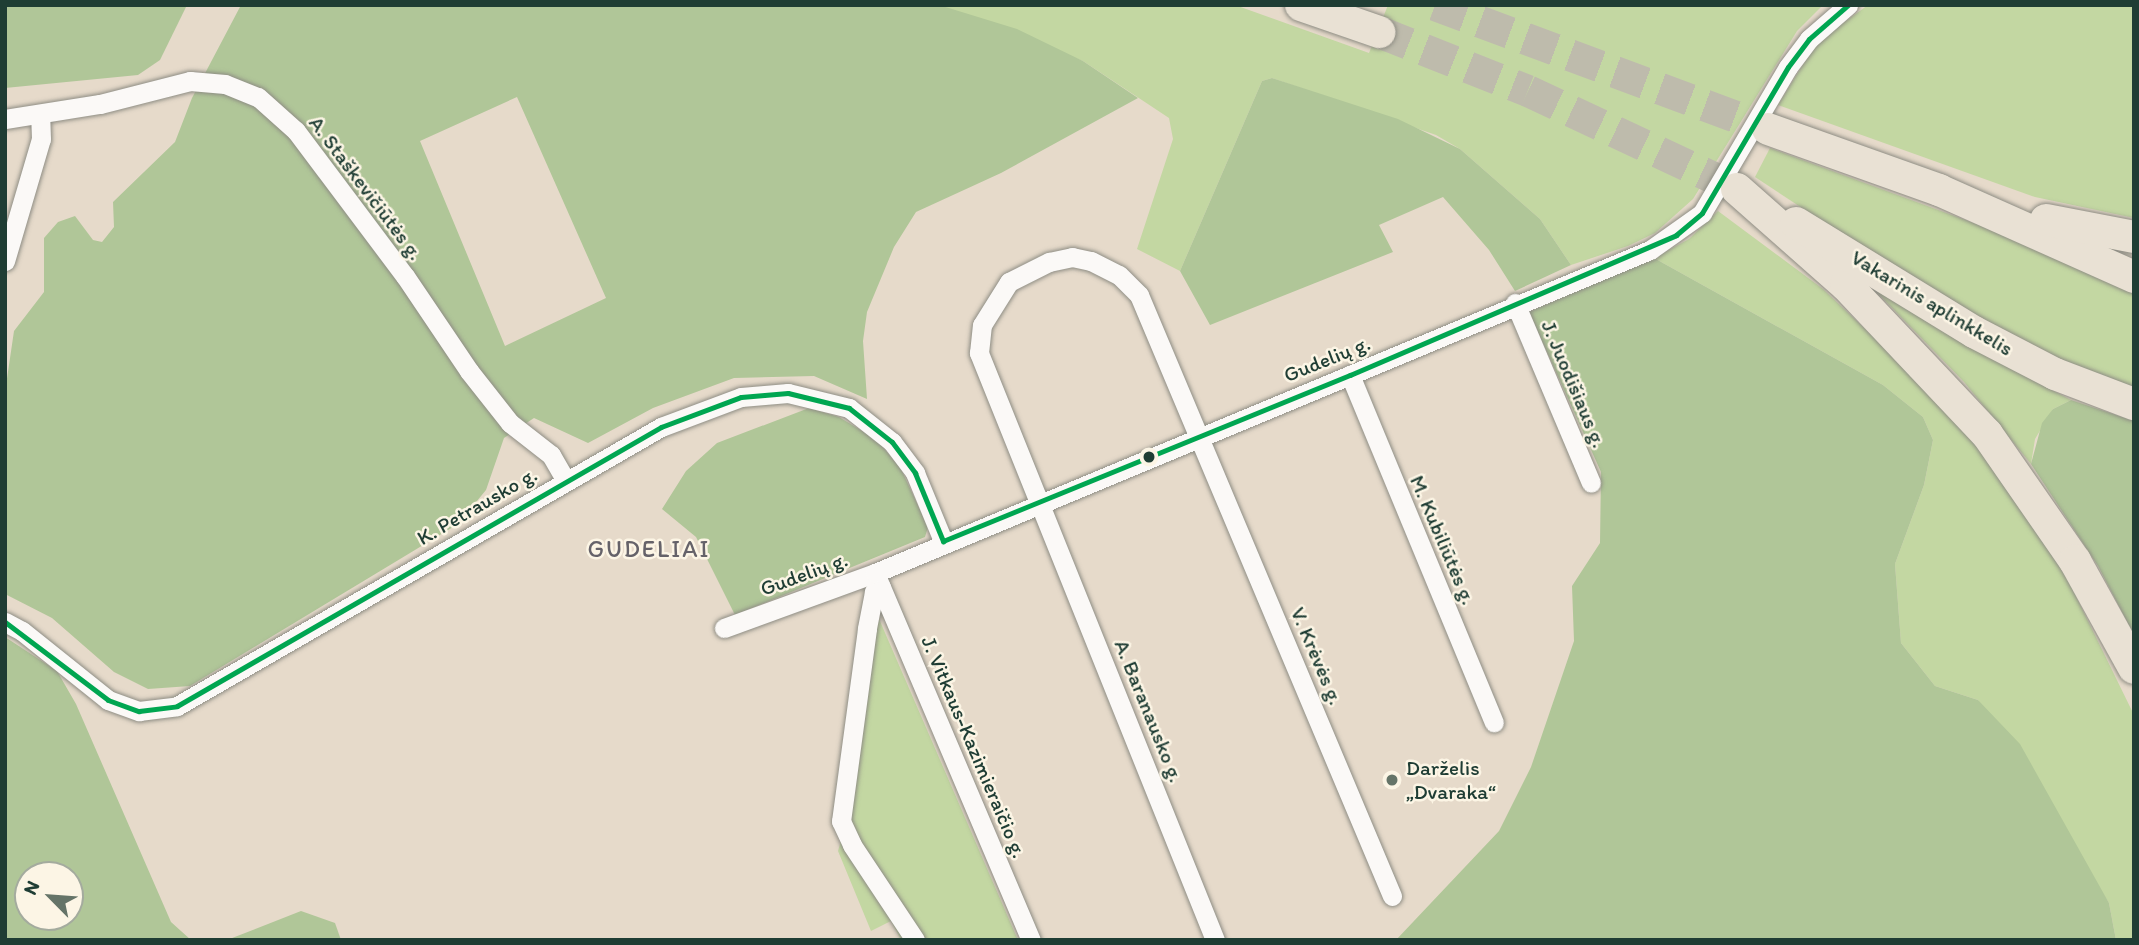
<!DOCTYPE html>
<html>
<head>
<meta charset="utf-8">
<style>
	body { margin:0 }
	#map { position:relative; width:2139px; height:945px; overflow:hidden; background:#e6daca; font-family:Itim,sans-serif }
	div>[style] { position:absolute }
	.green>* { inset:0; background:#c3d7a2 }
	.forest>* { inset:0; background:#b0c698 }
	.trunk-tunnel>* { height:32px; margin-top:-16px; transform-origin:0; background:repeating-linear-gradient(90deg,#bebbac 0 32px,transparent 0 48px) }
	.roads { filter:drop-shadow(0 0 2px #8e8d84) drop-shadow(0 0 2px #8e8d84) }
	.minor>* { height:19px; margin:-9.5px; padding:0 9.5px; transform-origin:9.5px; border-radius:9.5px; background:#fbf9f7 }
	.trunk>* { height:32px; margin:-16px; padding:0 16px; transform-origin:16px; border-radius:16px; background:#e9e1d4 }
	.bus-1>* { height:5px; margin:-2.5px; padding:0 2.5px; transform-origin:2.5px; border-radius:2.5px; background:#00a651 }
	.dots>* { width:19px; height:19px; translate:-50% -50%; box-sizing:border-box; border:4px solid #fcf5e5; border-radius:50% }
	span { translate:-50% -50%; white-space:nowrap; text-align:center; line-height:1.15; -webkit-text-stroke:5px #fcf5e5; paint-order:stroke }
	.street-label { font-size:21px; color:#1f3d34 }
	.poi-label { font-size:21px; color:#1f3d34 }
	.left { translate:0 -50%; text-align:left }
	.quarter-label { font-size:24px; color:#656269; letter-spacing:2px }
	.frame { position:absolute; inset:0; border:7px solid #1f3d34; pointer-events:none }
	.north { position:absolute; left:14px; top:861px; width:70px; height:70px; box-sizing:border-box; background:#fcf5e5; border:2px solid #a4ab9e; border-radius:50%; rotate:295deg; font-size:19px; font-weight:700; line-height:28px; text-align:center; color:#1f3d34 }
	.north::after { content:''; display:block; margin:auto; width:24px; height:32px; background:#657468; clip-path:polygon(50% 0,100% 100%,50% 72%,0 100%) }
</style>
</head>
<body>
<div id="map">
	<div class="green">
		<div style="clip-path:polygon(939px 5px,1235px 5px,1369px 53px,1388px 5px,1823px 5px,1797px 31px,1693px 199px,1655px 233px,1628px 246px,1571px 265px,1540px 219px,1460px 149px,1436px 135px,1272px 78px,1262px 81px,1180px 271px,1137px 249px,1173px 139px,1169px 118px,1083px 61px)"></div>
		<div style="clip-path:polygon(1868px 5px,2134px 5px,2134px 218px,2035px 197px,1778px 105px,1817px 42px)"></div>
		<div style="clip-path:polygon(1770px 148px,2028px 243px,2134px 293px,2134px 389px,2058px 363px,1919px 285px,1755px 177px)"></div>
		<div style="clip-path:polygon(1718px 211px,1823px 289px,1922px 383px,1991px 464px,2068px 580px,2134px 715px,2134px 940px,2116px 940px,2109px 903px,1978px 700px,1935px 686px,1901px 643px,1895px 564px,1924px 485px,1933px 440px,1923px 417px,1883px 385px,1654px 258px,1689px 239px)"></div>
		<div style="clip-path:polygon(1863px 278px,1964px 344px,2071px 400px,2053px 409px,2035px 439px,2031px 464px,1964px 382px)"></div>
		<div style="clip-path:polygon(876px 612px,1018px 940px,901px 940px,891px 921px,871px 931px,838px 851px,848px 816px)"></div>
	</div>
	<div class="forest">
		<div style="clip-path:polygon(5px 5px,187px 5px,160px 60px,138px 75px,5px 88px)"></div>
		<div style="clip-path:polygon(evenodd,241px 5px,939px 5px,1017px 29px,1083px 61px,1138px 98px,1001px 173px,916px 212px,894px 247px,867px 312px,863px 341px,867px 399px,814px 376px,734px 378px,653px 408px,588px 443px,534px 418px,504px 438px,486px 490px,458px 524px,190px 686px,148px 689px,114px 672px,52px 618px,5px 594px,5px 392px,14px 331px,44px 292px,44px 238px,58px 222px,75px 216px,93px 240px,102px 242px,114px 227px,113px 202px,175px 142px,192px 98px,241px 5px,517px 97px,606px 298px,505px 346px,420px 141px,517px 97px)"></div>
		<div style="clip-path:polygon(1272px 78px,1398px 119px,1460px 149px,1540px 219px,1571px 265px,1515px 291px,1489px 250px,1443px 197px,1379px 225px,1393px 252px,1210px 325px,1180px 271px,1262px 81px)"></div>
		<div style="clip-path:polygon(1654px 258px,1883px 385px,1923px 417px,1933px 440px,1924px 485px,1895px 564px,1901px 643px,1935px 686px,1978px 700px,2020px 744px,2109px 903px,2116px 940px,1396px 940px,1499px 831px,1531px 767px,1574px 641px,1572px 586px,1600px 543px,1601px 472px,1529px 312px)"></div>
		<div style="clip-path:polygon(2071px 400px,2134px 421px,2134px 635px,2098px 566px,2031px 464px,2042px 423px,2053px 409px)"></div>
		<div style="clip-path:polygon(809px 408px,839px 417px,877px 440px,901px 469px,928px 527px,925px 537px,735px 615px,696px 537px,662px 509px,686px 471px,717px 443px)"></div>
		<div style="clip-path:polygon(evenodd,5px 637px,57px 671px,76px 704px,171px 922px,191px 940px,5px 940px,5px 637px,28px 875px,70px 875px,70px 917px,28px 917px,28px 875px)"></div>
		<div style="clip-path:polygon(301px 911px,335px 923px,341px 940px,227px 940px)"></div>
	</div>
	<div class="trunk-tunnel">
		<div style="left:1435px;top:5px;width:355px;rotate:20.4deg"></div>
		<div style="left:1379px;top:32px;width:160px;rotate:21.6deg"></div>
		<div style="left:1528px;top:91px;width:231px;rotate:25.1deg"></div>
	</div>
	<div class="roads">
		<div class="minor">
			<div style="left:5px;top:119px;width:96px;rotate:-9deg"></div>
			<div style="left:100px;top:104px;width:93px;rotate:-14.3deg"></div>
			<div style="left:190px;top:81px;width:35px;rotate:5deg"></div>
			<div style="left:225px;top:84px;width:35px;rotate:22deg"></div>
			<div style="left:258px;top:97px;width:51px;rotate:41.8deg"></div>
			<div style="left:296px;top:131px;width:181px;rotate:53.1deg"></div>
			<div style="left:405px;top:276px;width:115px;rotate:56deg"></div>
			<div style="left:469px;top:371px;width:66px;rotate:51.7deg"></div>
			<div style="left:510px;top:423px;width:52px;rotate:38deg"></div>
			<div style="left:551px;top:455px;width:30px;rotate:60deg"></div>
			<div style="left:5px;top:261px;width:127px;rotate:-73.6deg"></div>
			<div style="left:41px;top:139px;width:25px;rotate:-92deg"></div>
			<div style="left:1515px;top:303px;width:195px;rotate:67.1deg"></div>
			<div style="left:1350px;top:375px;width:376px;rotate:67.5deg"></div>
			<div style="left:875px;top:573px;width:399px;rotate:67deg"></div>
			<div style="left:881px;top:587px;width:9px;rotate:144deg"></div>
			<div style="left:874px;top:592px;width:38px;rotate:101deg"></div>
			<div style="left:867px;top:629px;width:194px;rotate:97.7deg"></div>
			<div style="left:841px;top:821px;width:26px;rotate:65deg"></div>
			<div style="left:852px;top:845px;width:114px;rotate:56.4deg"></div>
			<div style="left:5px;top:622px;width:19px;rotate:28deg"></div>
			<div style="left:22px;top:631px;width:110px;rotate:38.7deg"></div>
			<div style="left:108px;top:700px;width:33px;rotate:20deg"></div>
			<div style="left:139px;top:711px;width:38px;rotate:-7deg"></div>
			<div style="left:177px;top:706px;width:559px;rotate:-29.96deg"></div>
			<div style="left:661px;top:427px;width:85px;rotate:-20.6deg"></div>
			<div style="left:741px;top:397px;width:47px;rotate:-4.9deg"></div>
			<div style="left:788px;top:393px;width:63px;rotate:13.8deg"></div>
			<div style="left:849px;top:408px;width:55px;rotate:38.3deg"></div>
			<div style="left:892px;top:442px;width:39px;rotate:53deg"></div>
			<div style="left:915px;top:473px;width:74px;rotate:67.6deg"></div>
			<div style="left:724px;top:628px;width:161px;rotate:-20deg"></div>
			<div style="left:875px;top:573px;width:840px;rotate:-22.63deg"></div>
			<div style="left:1650px;top:250px;width:64px;rotate:-35.4deg"></div>
			<div style="left:1702px;top:213px;width:169px;rotate:-59.5deg"></div>
			<div style="left:1788px;top:67px;width:35px;rotate:-53deg"></div>
			<div style="left:1809px;top:39px;width:52px;rotate:-41.1deg"></div>
			<div style="left:1215px;top:940px;width:633px;rotate:-111.9deg"></div>
			<div style="left:979px;top:353px;width:28px;rotate:-84deg"></div>
			<div style="left:982px;top:325px;width:51px;rotate:-57.9deg"></div>
			<div style="left:1009px;top:282px;width:45px;rotate:-26.6deg"></div>
			<div style="left:1049px;top:262px;width:24px;rotate:-12deg"></div>
			<div style="left:1072px;top:257px;width:19px;rotate:12deg"></div>
			<div style="left:1091px;top:261px;width:31px;rotate:27deg"></div>
			<div style="left:1119px;top:275px;width:28px;rotate:45deg"></div>
			<div style="left:1139px;top:295px;width:652px;rotate:67.17deg"></div>
		</div>
		<div class="trunk">
			<div style="left:1301px;top:5px;width:83px;rotate:19.1deg"></div>
			<div style="left:1768px;top:129px;width:182px;rotate:19.6deg"></div>
			<div style="left:1939px;top:190px;width:214px;rotate:24deg"></div>
			<div style="left:1737px;top:189px;width:145px;rotate:41.4deg"></div>
			<div style="left:1846px;top:285px;width:205px;rotate:46.6deg"></div>
			<div style="left:1987px;top:434px;width:155px;rotate:55.3deg"></div>
			<div style="left:2075px;top:561px;width:122px;rotate:61.1deg"></div>
			<div style="left:2046px;top:220px;width:90px;rotate:10.9deg"></div>
			<div style="left:1796px;top:223px;width:209px;rotate:31.5deg"></div>
			<div style="left:1974px;top:332px;width:91px;rotate:27.4deg"></div>
			<div style="left:2055px;top:374px;width:85px;rotate:20.8deg"></div>
		</div>
	</div>
	<div class="bus-1">
		<div style="left:943px;top:541px;width:440px;rotate:-22.2deg"></div>
		<div style="left:1350px;top:375px;width:355px;rotate:-23.2deg"></div>
		<div style="left:1676px;top:235px;width:34px;rotate:-40deg"></div>
		<div style="left:1702px;top:213px;width:169px;rotate:-59.5deg"></div>
		<div style="left:1788px;top:67px;width:35px;rotate:-53deg"></div>
		<div style="left:1809px;top:39px;width:52px;rotate:-41.1deg"></div>
		<div style="left:5px;top:622px;width:129px;rotate:37.1deg"></div>
		<div style="left:108px;top:700px;width:33px;rotate:20deg"></div>
		<div style="left:139px;top:711px;width:38px;rotate:-7deg"></div>
		<div style="left:177px;top:706px;width:559px;rotate:-29.96deg"></div>
		<div style="left:661px;top:427px;width:85px;rotate:-20.6deg"></div>
		<div style="left:741px;top:397px;width:47px;rotate:-4.9deg"></div>
		<div style="left:788px;top:393px;width:63px;rotate:13.8deg"></div>
		<div style="left:849px;top:408px;width:55px;rotate:38.3deg"></div>
		<div style="left:892px;top:442px;width:39px;rotate:53deg"></div>
		<div style="left:915px;top:473px;width:74px;rotate:67.6deg"></div>
	</div>
	<div class="dots">
		<div style="left:1149px;top:457px;background:#1f3d34"></div>
		<div style="left:1392px;top:780px;background:#657468"></div>
	</div>
	<div class="street-label">
		<span style="left:366px;top:188px;rotate:53deg">A. Staškevičiūtės g.</span>
		<span style="left:1932px;top:303px;rotate:31deg">Vakarinis aplinkkelis</span>
		<span style="left:1327px;top:359px;rotate:-22deg">Gudelių g.</span>
		<span style="left:1574px;top:384px;rotate:67deg">J. Juodišiaus g.</span>
		<span style="left:477px;top:506px;rotate:-30deg">K. Petrausko g.</span>
		<span style="left:1443px;top:540px;rotate:67deg">M. Kubiliūtės g.</span>
		<span style="left:804px;top:574px;rotate:-20deg">Gudelių g.</span>
		<span style="left:1317px;top:656px;rotate:67deg">V. Krėvės g.</span>
		<span style="left:1149px;top:711px;rotate:68deg">A. Baranausko g.</span>
		<span style="left:974px;top:747px;rotate:67deg">J. Vitkaus-Kazimieraičio g.</span>
	</div>
	<div class="poi-label">
		<span class="left" style="left:1406px;top:780px">Darželis<br>„Dvaraka“</span>
	</div>
	<div class="quarter-label">
		<span style="left:649px;top:549px">GUDELIAI</span>
	</div>
	<div class="frame"></div>
	<div class="north">N</div>
</div>
</body>
</html>
